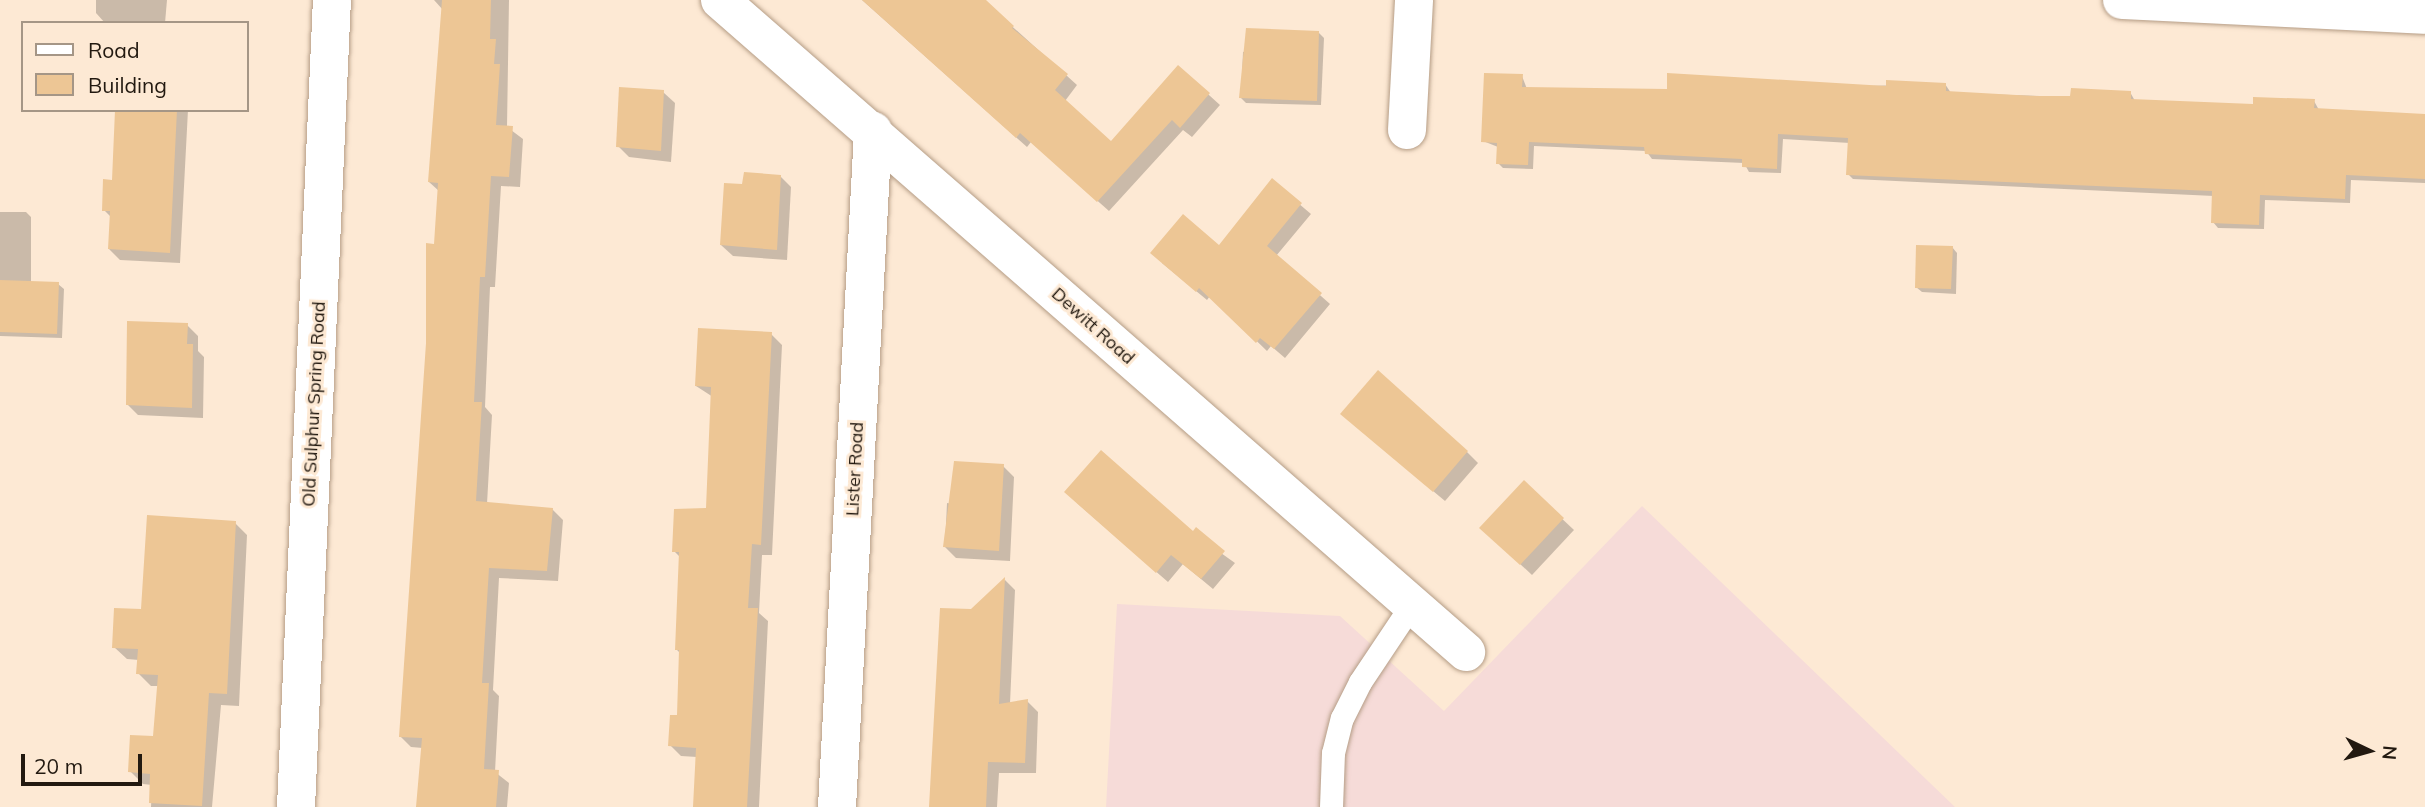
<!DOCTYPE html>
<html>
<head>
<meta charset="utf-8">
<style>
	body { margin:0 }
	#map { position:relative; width:2425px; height:807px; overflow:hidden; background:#fde9d4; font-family:Mulish,sans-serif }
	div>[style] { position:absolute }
	.commercial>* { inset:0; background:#f6dbd8 }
	.shadow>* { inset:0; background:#0003 }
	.building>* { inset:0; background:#edc695 }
	.roads { filter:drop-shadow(0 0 2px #b59d86) drop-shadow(0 0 2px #b59d86) }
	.service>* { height:23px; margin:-11.5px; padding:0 11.5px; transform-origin:11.5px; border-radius:11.5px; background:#fff }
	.minor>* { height:38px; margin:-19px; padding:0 19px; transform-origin:19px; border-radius:19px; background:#fff }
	span { translate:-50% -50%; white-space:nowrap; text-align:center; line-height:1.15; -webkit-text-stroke:6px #fde9d4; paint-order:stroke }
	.street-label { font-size:18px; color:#221910 }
	.legend { position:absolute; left:21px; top:21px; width:228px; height:91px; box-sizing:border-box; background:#fde9d4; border:2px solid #a59686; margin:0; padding:9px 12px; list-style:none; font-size:21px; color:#221910 }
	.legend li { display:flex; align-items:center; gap:14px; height:35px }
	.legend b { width:35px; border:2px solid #a59686 }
	.north { position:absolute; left:2334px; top:716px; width:70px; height:70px; -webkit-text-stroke:5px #fde9d4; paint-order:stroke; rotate:95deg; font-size:19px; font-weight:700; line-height:28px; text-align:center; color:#221910 }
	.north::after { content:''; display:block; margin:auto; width:24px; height:32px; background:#221910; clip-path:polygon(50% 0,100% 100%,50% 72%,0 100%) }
	.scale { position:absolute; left:21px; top:754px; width:121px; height:32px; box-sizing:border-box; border:4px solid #221910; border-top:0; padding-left:9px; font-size:21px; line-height:24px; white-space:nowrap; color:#221910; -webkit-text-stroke:5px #fde9d4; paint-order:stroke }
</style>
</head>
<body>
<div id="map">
	<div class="commercial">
		<div style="clip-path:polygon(1642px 506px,1955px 807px,1106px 807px,1117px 604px,1340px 616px,1444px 711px)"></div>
	</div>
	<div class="shadow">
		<div style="clip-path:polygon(96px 0,167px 0,165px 23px,105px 23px,96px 13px)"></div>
		<div style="clip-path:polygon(434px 0,509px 0,507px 127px,523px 139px,520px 187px,501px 186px,495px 287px,490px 287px,485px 407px,492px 415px,487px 504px,552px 509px,563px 520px,558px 581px,499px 578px,493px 690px,499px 696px,495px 772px,509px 783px,507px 807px,417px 807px,423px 748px,411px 747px,400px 736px,439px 191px,429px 182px,443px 10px)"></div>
		<div style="clip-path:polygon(862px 0,983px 0,1077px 85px,1065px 101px,1111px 144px,1178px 67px,1220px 105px,1192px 137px,1183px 130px,1109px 211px,1031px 142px,1027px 147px)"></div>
		<div style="clip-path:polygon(1319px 33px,1324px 38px,1321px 105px,1246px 103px,1241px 98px,1243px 52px)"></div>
		<div style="clip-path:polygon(1522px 76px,1527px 89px,1668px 91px,1945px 84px,1951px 93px,2072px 97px,2130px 92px,2135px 101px,2255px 106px,2314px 101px,2319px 110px,2425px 115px,2425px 183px,2351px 180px,2350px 203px,2265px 200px,2264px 229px,2218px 228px,2213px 222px,2214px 196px,1853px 179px,1848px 174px,1850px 143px,1783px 139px,1781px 173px,1749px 172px,1744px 163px,1652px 159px,1646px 151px,1534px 146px,1533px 169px,1503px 168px,1498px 163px,1498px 147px,1483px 141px)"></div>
		<div style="clip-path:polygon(663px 92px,675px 103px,671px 162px,629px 157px,618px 146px)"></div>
		<div style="clip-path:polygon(116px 110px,188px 110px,180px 263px,120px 260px,109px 249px,111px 217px,104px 210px,113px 181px)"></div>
		<div style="clip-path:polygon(780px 176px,791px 187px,787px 260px,733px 256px,721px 245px,744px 186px)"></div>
		<div style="clip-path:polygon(1272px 181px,1311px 214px,1276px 256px,1330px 304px,1285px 358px,1271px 346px,1267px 351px,1210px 296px,1207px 300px,1162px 263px,1220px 247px)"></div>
		<div style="clip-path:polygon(0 212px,26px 212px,31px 217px,31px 283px,58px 284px,64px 289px,62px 338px,0 336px)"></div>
		<div style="clip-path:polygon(1952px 247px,1957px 253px,1956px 294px,1922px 292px,1916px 287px)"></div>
		<div style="clip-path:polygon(187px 325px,198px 336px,198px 351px,204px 357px,203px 418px,138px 415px,127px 404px)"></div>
		<div style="clip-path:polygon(771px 334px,782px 345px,772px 555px,762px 555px,759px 613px,768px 621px,759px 807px,695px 807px,697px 757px,681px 756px,670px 745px,679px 717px,681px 654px,677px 650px,681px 558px,674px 551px,708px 510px,713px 397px,696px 386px)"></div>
		<div style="clip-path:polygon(1353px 424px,1467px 452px,1478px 463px,1445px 501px)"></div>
		<div style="clip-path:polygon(1003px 466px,1014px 477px,1010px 561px,956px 558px,945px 547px,947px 503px,953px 504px)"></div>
		<div style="clip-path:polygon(1524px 483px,1574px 530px,1532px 575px,1493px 539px)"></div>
		<div style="clip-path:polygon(1077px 503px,1193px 533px,1235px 563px,1213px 589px,1183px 564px,1168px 582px)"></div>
		<div style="clip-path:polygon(235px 523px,247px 535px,239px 706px,221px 705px,212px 807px,151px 807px,152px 785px,143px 784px,130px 771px,155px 738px,159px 686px,151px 686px,138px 673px,139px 660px,127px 659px,114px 647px,143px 611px)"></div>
		<div style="clip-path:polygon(1005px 580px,1015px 590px,1010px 704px,1027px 701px,1038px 712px,1036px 773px,999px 773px,997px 807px,931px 807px,972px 611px)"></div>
	</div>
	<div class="building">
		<div style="clip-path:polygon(442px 0,491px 0,490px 39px,496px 39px,494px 64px,500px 64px,496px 125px,513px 126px,509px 177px,491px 176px,485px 277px,480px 277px,474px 402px,482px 402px,476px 501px,553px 508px,547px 571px,489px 568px,482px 683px,489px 683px,484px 769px,499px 770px,496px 807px,416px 807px,422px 738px,399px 737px,426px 343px,426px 243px,434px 244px,438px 183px,428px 182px)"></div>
		<div style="clip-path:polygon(862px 0,986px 0,1014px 26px,1012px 28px,1068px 74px,1055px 90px,1111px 141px,1178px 65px,1210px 93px,1180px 128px,1172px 120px,1097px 202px,1020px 133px,1016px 138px)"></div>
		<div style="clip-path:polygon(1246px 28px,1319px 31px,1317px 101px,1239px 98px)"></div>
		<div style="clip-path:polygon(1484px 73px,1523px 74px,1522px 87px,1667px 89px,1667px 73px,1886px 86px,1886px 80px,1946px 83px,1946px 91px,2036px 96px,2070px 96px,2071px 88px,2131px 91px,2131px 99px,2253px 104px,2253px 97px,2315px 99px,2314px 108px,2425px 114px,2425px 179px,2346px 175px,2345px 199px,2260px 195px,2259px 225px,2211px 223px,2212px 191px,1846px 175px,1848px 138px,1778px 134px,1777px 169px,1742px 167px,1742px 159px,1645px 154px,1644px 147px,1529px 142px,1528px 165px,1496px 164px,1497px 143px,1481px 142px)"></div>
		<div style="clip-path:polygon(619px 87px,664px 90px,661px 151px,616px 147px)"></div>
		<div style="clip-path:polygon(115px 110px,177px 110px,170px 253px,108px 249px,110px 211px,102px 211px,103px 179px,112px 180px)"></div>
		<div style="clip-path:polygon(744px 172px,781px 175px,777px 250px,720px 245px,724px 183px,742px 184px)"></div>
		<div style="clip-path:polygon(1272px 178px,1302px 203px,1267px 246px,1322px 293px,1274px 349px,1260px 338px,1256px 343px,1199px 288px,1196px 292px,1150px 253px,1183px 214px,1219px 245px)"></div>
		<div style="clip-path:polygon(1916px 245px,1953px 246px,1951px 289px,1915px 288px)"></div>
		<div style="clip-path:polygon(0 280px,59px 282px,57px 334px,0 332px)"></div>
		<div style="clip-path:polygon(127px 321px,188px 323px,187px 344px,193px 344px,192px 408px,126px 405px)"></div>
		<div style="clip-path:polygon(698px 328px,772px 332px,761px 545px,752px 544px,748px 608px,758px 608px,747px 807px,693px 807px,696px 748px,668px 746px,670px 715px,677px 715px,679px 650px,675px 650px,679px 552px,672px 552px,674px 509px,706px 508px,711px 387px,695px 386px)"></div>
		<div style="clip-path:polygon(1378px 370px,1468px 451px,1433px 492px,1340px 414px)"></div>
		<div style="clip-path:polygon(1101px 450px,1193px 531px,1196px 527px,1225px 551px,1201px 579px,1171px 555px,1156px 573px,1064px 492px)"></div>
		<div style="clip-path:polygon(954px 461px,1004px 464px,999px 551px,943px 547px)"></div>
		<div style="clip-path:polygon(1524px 480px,1564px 518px,1520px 565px,1479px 528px)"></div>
		<div style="clip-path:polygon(147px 515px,236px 521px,227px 694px,209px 693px,202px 806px,149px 803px,150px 774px,128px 772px,130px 735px,153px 736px,158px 675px,136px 674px,138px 649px,112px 648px,114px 608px,141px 609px)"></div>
		<div style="clip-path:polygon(1005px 577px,999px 704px,1028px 699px,1025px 763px,988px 762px,986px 807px,929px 807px,940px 608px,971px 609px)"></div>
	</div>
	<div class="roads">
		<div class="service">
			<div style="left:1331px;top:807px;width:54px;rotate:-87.9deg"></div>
			<div style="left:1333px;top:753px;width:36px;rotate:-76deg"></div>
			<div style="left:1342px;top:718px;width:40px;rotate:-63.4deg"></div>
			<div style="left:1360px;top:682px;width:90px;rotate:-56.3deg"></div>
		</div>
		<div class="minor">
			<div style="left:720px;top:0;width:991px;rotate:41.15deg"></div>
			<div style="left:2122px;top:0;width:303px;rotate:2.8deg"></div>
			<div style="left:1407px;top:130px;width:130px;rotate:-86.9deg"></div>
			<div style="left:296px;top:807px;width:808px;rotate:-87.45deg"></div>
			<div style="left:837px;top:807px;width:677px;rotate:-86.95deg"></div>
		</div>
	</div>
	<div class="street-label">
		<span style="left:1093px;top:326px;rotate:42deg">Dewitt Road</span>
		<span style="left:314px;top:404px;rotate:-87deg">Old Sulphur Spring Road</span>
		<span style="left:855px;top:469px;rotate:-87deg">Lister Road</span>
	</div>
	<ul class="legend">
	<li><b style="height:9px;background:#fff"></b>Road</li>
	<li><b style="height:19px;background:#edc695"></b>Building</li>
	</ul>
	<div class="north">N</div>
	<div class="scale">20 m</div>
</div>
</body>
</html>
